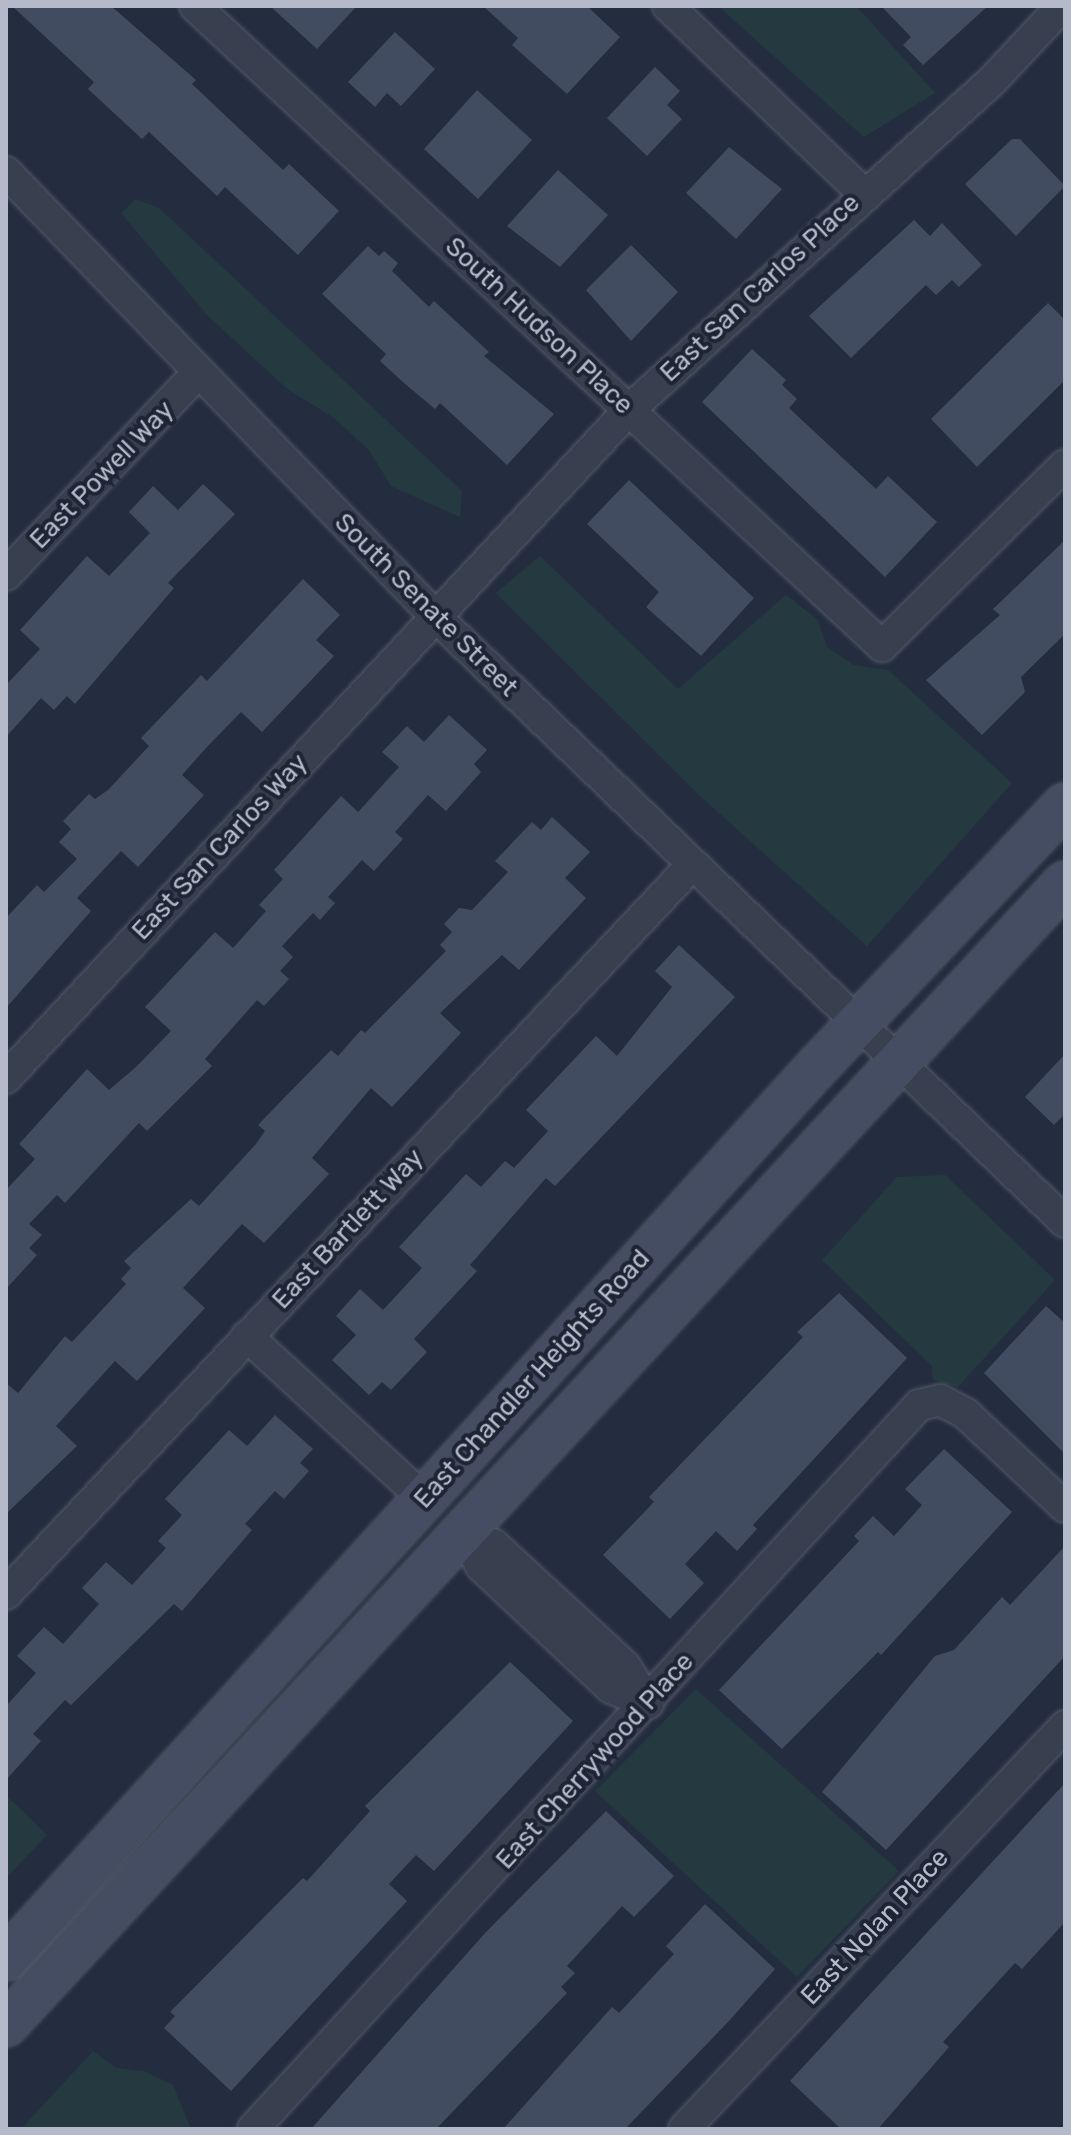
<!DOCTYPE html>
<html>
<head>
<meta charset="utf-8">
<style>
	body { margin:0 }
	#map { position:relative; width:1071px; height:2135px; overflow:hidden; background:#232d3f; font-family:Rubik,sans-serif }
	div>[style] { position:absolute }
	.green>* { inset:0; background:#253a40 }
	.building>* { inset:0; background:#424c61 }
	.roads { filter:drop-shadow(0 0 2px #535a6a) drop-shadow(0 0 2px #535a6a) }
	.minor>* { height:30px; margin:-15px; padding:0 15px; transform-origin:15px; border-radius:15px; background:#383f4f }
	.secondary>* { height:42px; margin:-21px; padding:0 21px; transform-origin:21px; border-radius:21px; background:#454d62 }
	span { translate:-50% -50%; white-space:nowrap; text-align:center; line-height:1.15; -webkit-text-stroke:8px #1d2434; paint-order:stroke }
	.street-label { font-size:26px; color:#b4baca }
	.frame { position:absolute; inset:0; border:8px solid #b4baca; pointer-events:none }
</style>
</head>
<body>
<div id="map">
	<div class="green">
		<div style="clip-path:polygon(718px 6px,856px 6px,935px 93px,864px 137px)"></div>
		<div style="clip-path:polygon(136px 199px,159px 208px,462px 491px,460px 517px,391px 486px,369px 450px,334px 418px,286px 388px,207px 315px,121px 213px)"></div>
		<div style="clip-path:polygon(540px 556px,678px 689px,786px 595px,818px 620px,827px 647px,854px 665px,888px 670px,1012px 783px,867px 946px,699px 795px,496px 593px)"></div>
		<div style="clip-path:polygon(945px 1175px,1055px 1280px,958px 1387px,933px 1380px,932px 1366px,822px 1260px,897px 1177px)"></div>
		<div style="clip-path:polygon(696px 1689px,899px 1871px,797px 1977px,595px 1791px)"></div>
		<div style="clip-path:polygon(6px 1795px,47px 1835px,6px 1878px)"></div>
		<div style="clip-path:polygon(93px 2051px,116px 2068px,144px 2071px,173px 2085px,191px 2129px,21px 2129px)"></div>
	</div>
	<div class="building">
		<div style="clip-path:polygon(12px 6px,111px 6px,196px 80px,192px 84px,283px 170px,289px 164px,339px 211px,298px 255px,225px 187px,217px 196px,149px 132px,142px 139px,88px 89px,94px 82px)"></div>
		<div style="clip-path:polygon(270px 6px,357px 6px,317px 49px)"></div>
		<div style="clip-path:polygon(483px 6px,587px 6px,620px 37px,567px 94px,512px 45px,518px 38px)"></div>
		<div style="clip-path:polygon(881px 6px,988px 6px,923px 65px,903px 45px,911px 37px)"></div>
		<div style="clip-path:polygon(395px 32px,435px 69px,401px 106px,387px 93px,375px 107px,348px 82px)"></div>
		<div style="clip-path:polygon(655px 67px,680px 91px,667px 105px,682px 119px,647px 156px,607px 118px)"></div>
		<div style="clip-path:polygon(477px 90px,532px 140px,478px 199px,424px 149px)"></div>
		<div style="clip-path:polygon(1012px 139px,1020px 139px,1065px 186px,1016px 236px,965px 184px)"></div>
		<div style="clip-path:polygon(729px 147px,782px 189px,736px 239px,686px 193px)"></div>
		<div style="clip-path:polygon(558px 170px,608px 215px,560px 267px,507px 226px)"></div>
		<div style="clip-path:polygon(914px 220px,930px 236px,942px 223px,982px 265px,959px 287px,952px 280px,936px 295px,926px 285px,851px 358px,809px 316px)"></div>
		<div style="clip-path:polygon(631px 245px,678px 292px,631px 341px,586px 290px)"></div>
		<div style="clip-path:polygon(368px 246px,379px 256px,384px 251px,398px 263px,392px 271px,429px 307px,434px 301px,489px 352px,484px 356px,554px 414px,507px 465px,440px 403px,435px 409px,404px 383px,380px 361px,386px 354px,322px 294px)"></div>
		<div style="clip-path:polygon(1048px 303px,1065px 320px,1065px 380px,977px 467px,931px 419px)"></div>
		<div style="clip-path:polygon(752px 349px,786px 380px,782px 385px,797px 399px,789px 408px,876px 489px,888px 476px,937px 522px,885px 577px,702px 402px)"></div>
		<div style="clip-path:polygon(629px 480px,754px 598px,701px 656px,646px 607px,659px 592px,587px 524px)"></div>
		<div style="clip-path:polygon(203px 484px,235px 514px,168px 583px,174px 588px,75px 704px,67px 696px,54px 710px,41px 698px,6px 737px,6px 685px,40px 649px,20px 630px,87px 556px,109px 576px,150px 533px,129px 512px,153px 486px,178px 510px)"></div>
		<div style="clip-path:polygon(1065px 540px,1065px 634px,1021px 677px,1025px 692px,982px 735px,926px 680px,1000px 615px,993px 609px)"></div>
		<div style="clip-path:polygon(303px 579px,340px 615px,316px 640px,334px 656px,262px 732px,241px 712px,206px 748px,182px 775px,204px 795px,138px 867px,121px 851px,77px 898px,91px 911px,6px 1008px,6px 918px,37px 885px,44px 892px,77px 859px,59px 842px,71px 829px,63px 821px,89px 794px,95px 799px,108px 790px,149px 746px,141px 738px,201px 675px,207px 681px)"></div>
		<div style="clip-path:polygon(449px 715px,487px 750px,474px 764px,481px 772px,446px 811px,428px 795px,395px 832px,403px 839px,374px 871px,362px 860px,328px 897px,335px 903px,320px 920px,313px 913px,282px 946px,293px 957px,280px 971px,289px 979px,264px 1006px,257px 1000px,205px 1059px,212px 1066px,147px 1131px,139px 1123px,65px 1203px,57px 1195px,29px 1224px,42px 1235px,29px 1248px,37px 1255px,6px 1289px,6px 1190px,35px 1159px,19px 1144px,87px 1069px,109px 1090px,136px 1067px,171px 1031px,145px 1007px,215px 932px,233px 948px,266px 911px,259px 905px,283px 879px,274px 870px,341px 796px,358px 812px,399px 767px,382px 752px,407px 726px,424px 742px)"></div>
		<div style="clip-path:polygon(552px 817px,590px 852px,565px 878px,586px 898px,519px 970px,502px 955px,440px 1013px,461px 1033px,392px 1107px,371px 1088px,312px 1158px,329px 1174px,264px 1243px,242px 1224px,183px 1288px,205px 1308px,137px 1381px,115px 1361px,56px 1426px,77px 1446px,6px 1514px,6px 1383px,18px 1393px,65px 1336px,72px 1342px,126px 1284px,121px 1279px,131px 1268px,124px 1261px,191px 1199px,199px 1206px,256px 1144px,265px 1131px,258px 1125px,284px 1098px,331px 1050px,338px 1056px,361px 1030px,365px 1033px,446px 951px,440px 945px,452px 932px,444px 924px,459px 908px,472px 910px,508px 872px,495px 861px,532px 822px,541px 830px)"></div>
		<div style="clip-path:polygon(679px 945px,735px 997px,555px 1186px,546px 1178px,470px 1265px,477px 1271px,414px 1339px,427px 1352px,391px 1390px,382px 1382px,369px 1395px,332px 1360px,356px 1335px,336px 1316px,360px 1289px,383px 1310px,422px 1268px,399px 1247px,466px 1174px,481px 1187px,505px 1161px,514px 1168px,548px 1131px,526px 1110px,596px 1036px,617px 1056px,672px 987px,655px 971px)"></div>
		<div style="clip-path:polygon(1065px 1054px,1065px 1114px,1054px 1125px,1025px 1097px)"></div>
		<div style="clip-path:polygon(839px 1293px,907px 1358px,753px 1525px,757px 1529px,737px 1551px,716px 1531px,685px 1564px,704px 1583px,670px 1619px,603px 1555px,654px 1502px,649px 1497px,803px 1337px,797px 1332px)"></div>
		<div style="clip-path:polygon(1046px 1306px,1065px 1323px,1065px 1454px,984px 1373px)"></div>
		<div style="clip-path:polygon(275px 1415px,313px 1449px,300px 1463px,309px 1471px,284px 1499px,275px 1491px,245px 1524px,252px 1530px,182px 1611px,174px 1604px,71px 1705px,65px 1700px,33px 1734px,41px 1741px,6px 1780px,6px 1706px,36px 1673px,17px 1656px,44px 1627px,63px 1644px,99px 1604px,82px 1588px,106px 1562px,132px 1585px,166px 1548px,158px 1541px,182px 1515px,165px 1499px,229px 1430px,247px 1446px)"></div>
		<div style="clip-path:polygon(944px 1449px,1012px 1512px,881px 1655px,878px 1652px,782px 1749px,719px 1690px,859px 1541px,854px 1536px,873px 1516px,894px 1536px,922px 1505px,905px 1489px)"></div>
		<div style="clip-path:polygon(1065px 1546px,1065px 1656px,886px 1850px,822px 1792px,935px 1656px,954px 1650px,1002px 1597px,1010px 1605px)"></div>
		<div style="clip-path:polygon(510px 1662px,573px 1721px,434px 1871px,416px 1855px,389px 1884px,407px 1901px,231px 2091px,164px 2028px,175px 2016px,170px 2012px,303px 1878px,307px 1881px,370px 1811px,365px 1806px)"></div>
		<div style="clip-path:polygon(1065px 1783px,1065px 1922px,1022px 1969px,1015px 1963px,943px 2042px,949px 2047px,878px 2129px,841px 2129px,790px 2081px)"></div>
		<div style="clip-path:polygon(606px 1811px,674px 1876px,634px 1917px,622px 1906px,567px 1966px,575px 1973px,561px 1987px,567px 1993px,436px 2129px,311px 2129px,486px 1932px)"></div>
		<div style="clip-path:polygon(705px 1904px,775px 1969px,728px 2022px,625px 2129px,503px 2129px,612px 2007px,619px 2013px,674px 1954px,666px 1946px)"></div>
	</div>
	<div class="roads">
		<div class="minor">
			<div style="left:195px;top:6px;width:939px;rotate:42.97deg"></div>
			<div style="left:882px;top:646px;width:257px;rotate:-44.7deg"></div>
			<div style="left:668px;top:6px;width:270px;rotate:43.8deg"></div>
			<div style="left:6px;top:172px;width:617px;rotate:45.98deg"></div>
			<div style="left:435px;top:616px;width:874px;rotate:43.89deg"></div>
			<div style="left:6px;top:575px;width:277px;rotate:-46.5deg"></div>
			<div style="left:6px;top:1078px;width:913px;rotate:-47deg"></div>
			<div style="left:629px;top:410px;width:487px;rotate:-42.2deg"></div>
			<div style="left:990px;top:83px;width:105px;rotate:-46.9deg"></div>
			<div style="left:247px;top:1336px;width:239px;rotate:42.6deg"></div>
			<div style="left:463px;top:1533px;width:38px;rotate:61deg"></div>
			<div style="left:481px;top:1566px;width:178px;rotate:43.2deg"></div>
			<div style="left:611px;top:1688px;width:40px;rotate:22deg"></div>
			<div style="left:463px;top:1533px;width:33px;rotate:21deg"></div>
			<div style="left:494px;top:1545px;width:178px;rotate:42.7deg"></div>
			<div style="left:625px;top:1666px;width:44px;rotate:58.1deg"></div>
			<div style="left:6px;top:1594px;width:1001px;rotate:-46.74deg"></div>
			<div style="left:253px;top:2129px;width:984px;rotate:-47.39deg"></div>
			<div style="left:919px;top:1405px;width:22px;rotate:-13deg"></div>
			<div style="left:940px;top:1400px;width:30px;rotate:28deg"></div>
			<div style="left:966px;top:1414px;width:136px;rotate:43.2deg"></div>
			<div style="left:684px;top:2129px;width:555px;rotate:-46.61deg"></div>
		</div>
		<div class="secondary">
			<div style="left:6px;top:1959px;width:1204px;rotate:-47.73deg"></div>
			<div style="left:816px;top:1068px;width:362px;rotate:-46.6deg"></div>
			<div style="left:6px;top:2025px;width:1557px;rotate:-47.16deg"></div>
		</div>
	</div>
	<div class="street-label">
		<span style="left:760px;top:288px;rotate:-43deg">East San Carlos Place</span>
		<span style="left:539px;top:326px;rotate:43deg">South Hudson Place</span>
		<span style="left:102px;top:475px;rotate:-46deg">East Powell Way</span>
		<span style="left:426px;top:605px;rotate:45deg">South Senate Street</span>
		<span style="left:220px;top:847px;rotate:-47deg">East San Carlos Way</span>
		<span style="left:348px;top:1229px;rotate:-47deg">East Bartlett Way</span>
		<span style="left:532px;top:1379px;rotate:-48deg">East Chandler Heights Road</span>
		<span style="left:595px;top:1761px;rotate:-48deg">East Cherrywood Place</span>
		<span style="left:875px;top:1927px;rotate:-47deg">East Nolan Place</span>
	</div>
	<div class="frame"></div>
</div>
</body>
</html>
